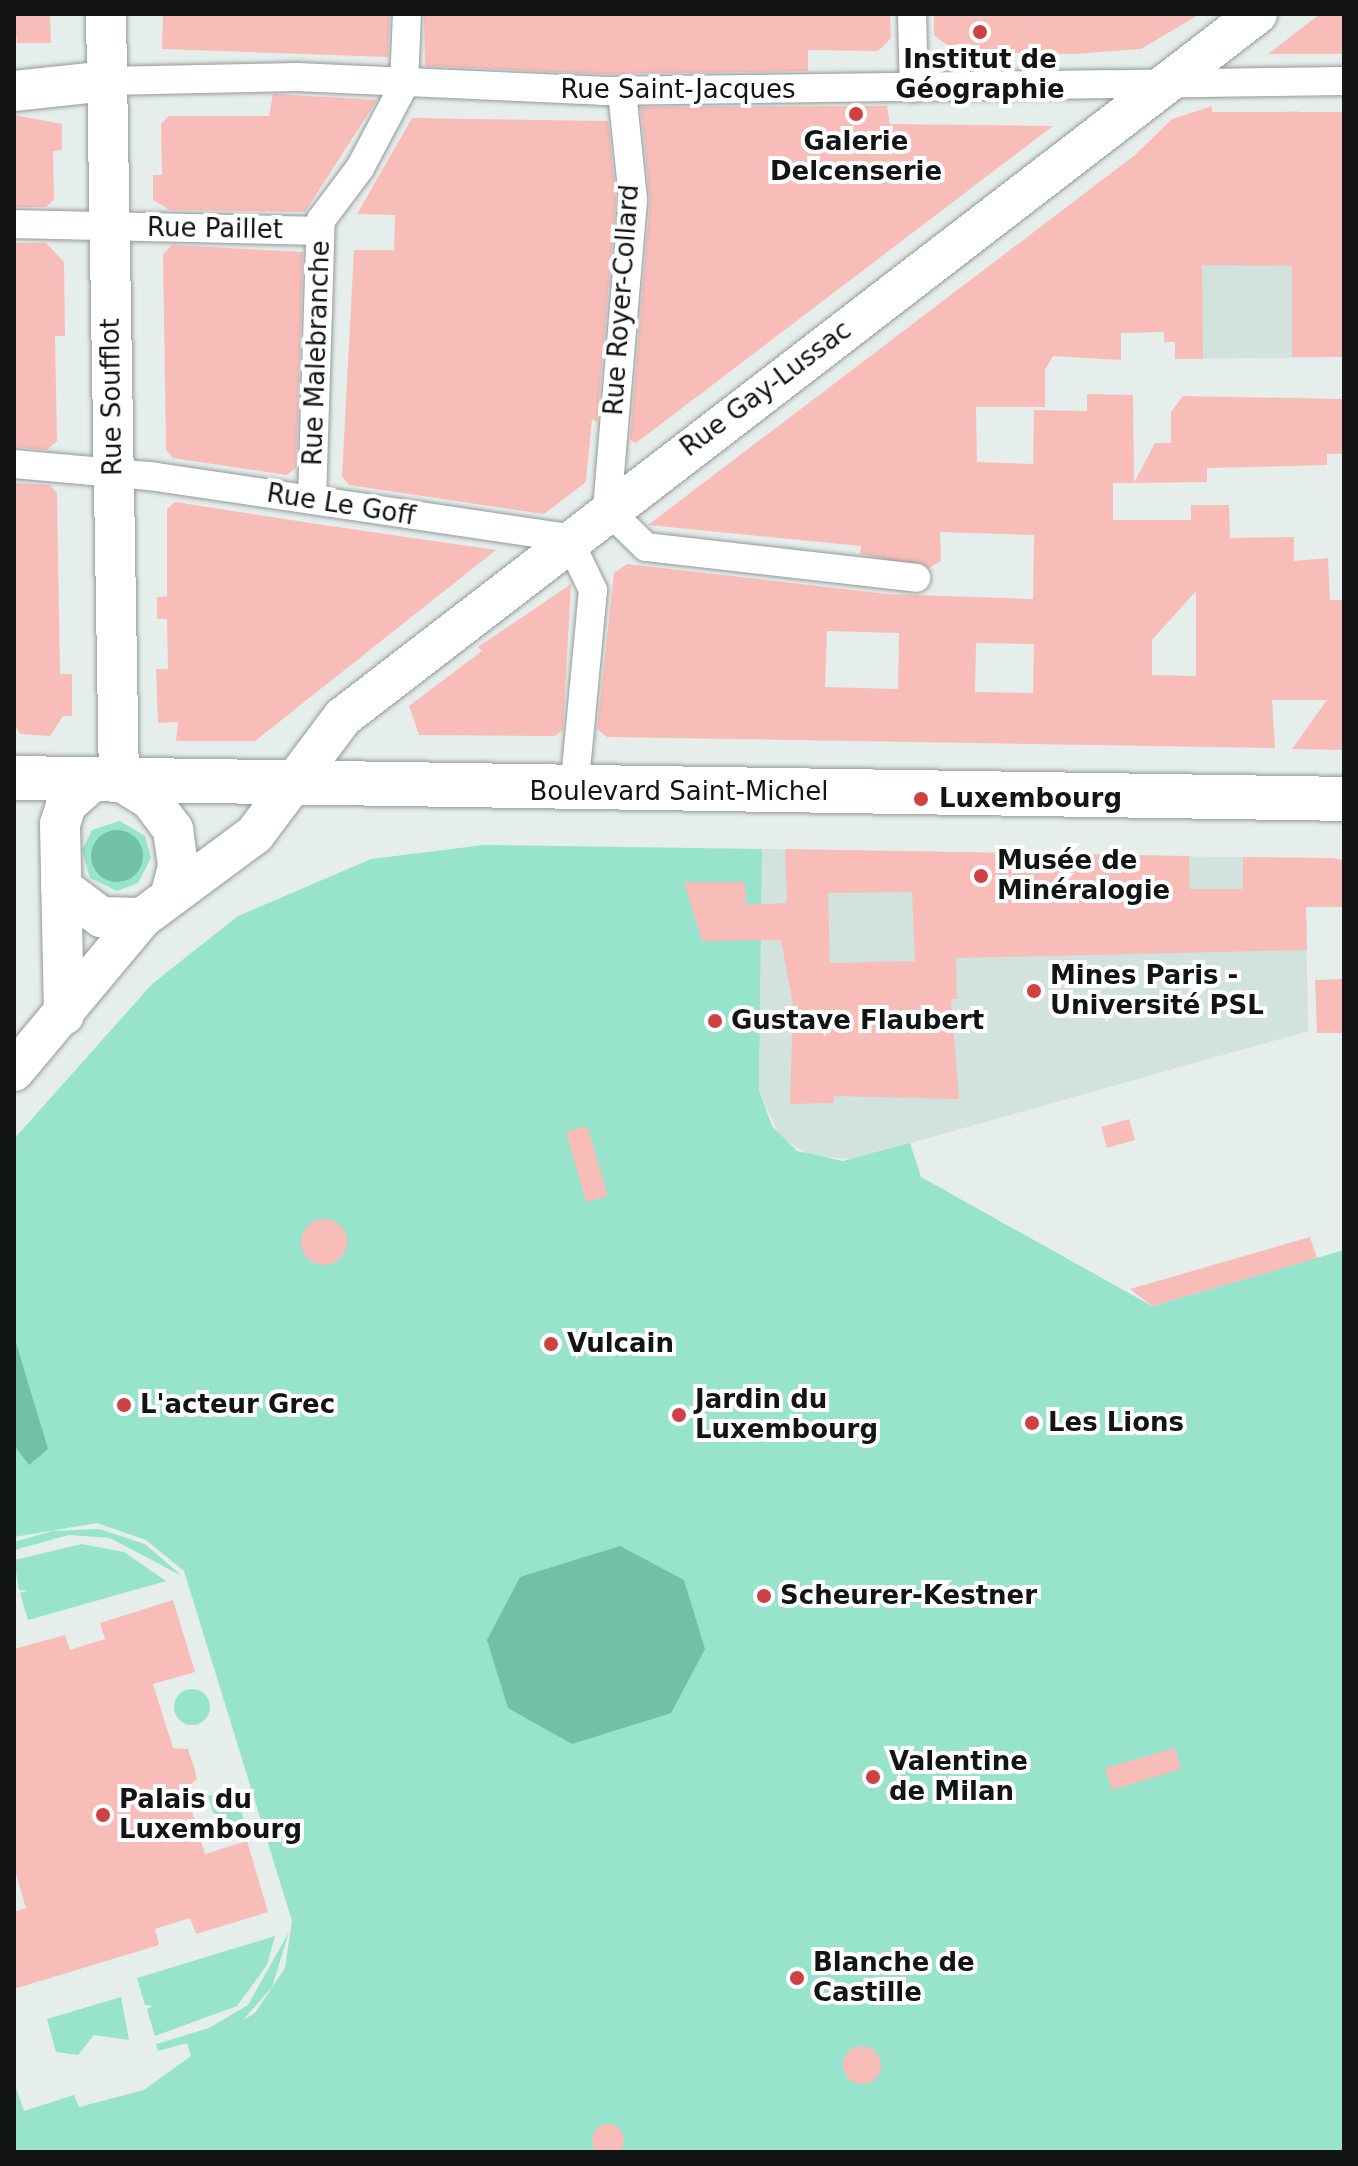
<!DOCTYPE html>
<html>
<head>
<meta charset="utf-8">
<style>
	body { margin:0 }
	#map { position:relative; width:1358px; height:2166px; overflow:hidden; background:#e6eeeb; font-family:"DejaVu Sans",sans-serif }
	div>[style] { position:absolute }
	.built>* { inset:0; background:#d2e2dc }
	.green>* { inset:0; background:#98e3cb }
	.round { border-radius:50% }
	.water>* { inset:0; background:#71c0a8 }
	.building>* { inset:0; background:#f9bdb9 }
	.roads { filter:drop-shadow(0 0 2px #939a97) drop-shadow(0 0 2px #939a97) }
	.street>* { height:28px; margin:-14px; padding:0 14px; transform-origin:14px; border-radius:14px; background:#fff }
	.secondary>* { height:40px; margin:-20px; padding:0 20px; transform-origin:20px; border-radius:20px; background:#fff }
	.primary>* { height:44px; margin:-22px; padding:0 22px; transform-origin:22px; border-radius:22px; background:#fff }
	.dots>* { width:22px; height:22px; translate:-50% -50%; box-sizing:border-box; border:4px solid #fff; border-radius:50% }
	span { translate:-50% -50%; white-space:nowrap; text-align:center; line-height:1.15; -webkit-text-stroke:8px #fff; paint-order:stroke }
	.poi-label { font-size:26px; color:#121514; font-weight:700 }
	.left { translate:0 -50%; text-align:left }
	.street-label { font-size:26px; color:#121514 }
	.frame { position:absolute; inset:0; border:16px solid #121514; pointer-events:none }
</style>
</head>
<body>
<div id="map">
	<div class="built">
		<div style="clip-path:polygon(1299px 111px,1303px 265px,1344px 357px,1176px 359px,1170px 264px,1255px 113px)"></div>
		<div style="clip-path:polygon(762px 849px,1283px 858px,1306px 907px,1308px 1031px,854px 1159px,811px 1157px,779px 1135px,759px 1090px)"></div>
	</div>
	<div class="green">
		<div style="clip-path:polygon(evenodd,120px 821px,145px 836px,151px 858px,138px 883px,117px 891px,90px 878px,82px 850px,92px 830px,120px 821px,133px 836px,142px 851px,136px 873px,115px 881px,99px 874px,92px 849px,99px 837px,133px 836px)"></div>
		<div style="clip-path:polygon(484px 845px,762px 849px,759px 1090px,772px 1126px,797px 1151px,843px 1161px,910px 1143px,921px 1177px,1152px 1306px,1344px 1250px,1344px 2152px,14px 2152px,14px 2082px,24px 2111px,74px 2095px,79px 2107px,144px 2090px,191px 2056px,187px 2043px,158px 2051px,156px 2044px,209px 2028px,248px 2005px,289px 1932px,272px 1987px,243px 2020px,255px 2013px,285px 1968px,292px 1921px,184px 1571px,146px 1540px,97px 1523px,14px 1537px,14px 1139px,152px 984px,238px 916px,371px 859px)"></div>
		<div style="clip-path:polygon(99px 1529px,145px 1544px,182px 1576px,110px 1538px,69px 1535px,14px 1550px,14px 1542px,52px 1531px)"></div>
		<div style="clip-path:polygon(82px 1544px,124px 1552px,166px 1581px,28px 1620px,20px 1593px,27px 1591px,19px 1590px,14px 1560px)"></div>
		<div class="round" style="left:174px;top:1689px;width:36px;height:36px"></div>
		<div style="clip-path:polygon(234px 1788px,246px 1826px,220px 1834px,208px 1796px)"></div>
		<div style="clip-path:polygon(275px 1936px,267px 1965px,237px 2006px,155px 2036px,147px 2009px,153px 2006px,145px 2005px,137px 1978px)"></div>
		<div style="clip-path:polygon(121px 1997px,129px 2040px,94px 2035px,78px 2055px,56px 2052px,47px 2019px)"></div>
	</div>
	<div class="water">
		<div class="round" style="left:91px;top:830px;width:52px;height:52px"></div>
		<div style="clip-path:polygon(14px 1336px,48px 1449px,29px 1465px,14px 1445px)"></div>
		<div style="clip-path:polygon(620px 1546px,684px 1580px,705px 1649px,671px 1713px,572px 1744px,508px 1708px,487px 1640px,520px 1577px)"></div>
	</div>
	<div class="building">
		<div style="clip-path:polygon(14px 14px,50px 14px,51px 43px,17px 43px)"></div>
		<div style="clip-path:polygon(163px 14px,390px 14px,388px 57px,162px 49px)"></div>
		<div style="clip-path:polygon(424px 14px,890px 14px,891px 38px,878px 51px,808px 50px,808px 71px,602px 74px,425px 66px)"></div>
		<div style="clip-path:polygon(934px 14px,1200px 14px,1141px 49px,1075px 54px,956px 52px,934px 35px)"></div>
		<div style="clip-path:polygon(1320px 14px,1344px 14px,1344px 54px,1268px 54px)"></div>
		<div style="clip-path:polygon(273px 94px,377px 100px,305px 212px,170px 210px,153px 200px,153px 175px,162px 175px,161px 124px,169px 116px,269px 116px)"></div>
		<div style="clip-path:polygon(887px 106px,890px 124px,1053px 126px,636px 443px,630px 440px,650px 201px,641px 107px)"></div>
		<div style="clip-path:polygon(evenodd,1212px 106px,1212px 112px,1344px 112px,1344px 357px,1292px 357px,1292px 266px,1202px 265px,1203px 359px,1175px 359px,1175px 342px,1164px 342px,1164px 332px,1121px 333px,1121px 360px,1053px 356px,1045px 370px,1045px 407px,976px 407px,977px 462px,1033px 464px,1034px 410px,1087px 411px,1087px 394px,1133px 395px,1134px 483px,1113px 483px,1113px 520px,1191px 520px,1191px 505px,1229px 505px,1230px 538px,1294px 537px,1294px 561px,1328px 558px,1330px 600px,1344px 600px,1344px 750px,1292px 749px,1327px 700px,1272px 700px,1275px 748px,607px 737px,597px 729px,614px 573px,627px 564px,887px 594px,1033px 599px,1034px 535px,940px 532px,941px 561px,929px 568px,860px 554px,861px 546px,648px 525px,1135px 155px,1172px 119px,1212px 106px,1196px 591px,1196px 676px,1152px 675px,1152px 640px,1196px 591px,1212px 106px,827px 631px,899px 633px,898px 689px,825px 687px,827px 631px,1212px 106px,976px 643px,1034px 644px,1033px 693px,975px 692px,976px 643px)"></div>
		<div style="clip-path:polygon(14px 115px,62px 124px,62px 150px,53px 151px,54px 200px,46px 207px,14px 207px)"></div>
		<div style="clip-path:polygon(412px 118px,608px 121px,616px 200px,597px 422px,592px 419px,586px 482px,544px 514px,349px 485px,342px 476px,354px 250px,394px 250px,395px 215px,357px 214px)"></div>
		<div style="clip-path:polygon(14px 243px,46px 243px,64px 262px,65px 336px,55px 336px,57px 441px,47px 450px,14px 447px)"></div>
		<div style="clip-path:polygon(172px 245px,303px 252px,296px 468px,287px 475px,173px 458px,166px 450px,163px 254px)"></div>
		<div style="clip-path:polygon(1183px 396px,1344px 399px,1344px 454px,1327px 454px,1327px 465px,1207px 468px,1207px 482px,1134px 483px,1155px 443px,1171px 443px,1171px 412px)"></div>
		<div style="clip-path:polygon(14px 483px,50px 485px,57px 493px,60px 674px,72px 674px,72px 716px,63px 716px,50px 736px,20px 734px,14px 724px)"></div>
		<div style="clip-path:polygon(175px 502px,317px 524px,496px 550px,255px 741px,176px 741px,178px 722px,158px 723px,156px 669px,168px 669px,167px 619px,157px 619px,157px 597px,167px 596px,167px 509px)"></div>
		<div style="clip-path:polygon(571px 584px,563px 730px,555px 736px,419px 735px,409px 706px,482px 651px,478px 647px)"></div>
		<div style="clip-path:polygon(evenodd,785px 849px,1189px 856px,1190px 889px,1243px 889px,1243px 857px,1332px 858px,1344px 860px,1344px 907px,1306px 907px,1307px 950px,956px 958px,957px 999px,951px 999px,959px 1099px,834px 1096px,834px 1103px,790px 1104px,793px 1004px,781px 940px,702px 941px,684px 882px,745px 882px,746px 905px,787px 903px,785px 849px,912px 892px,915px 961px,830px 963px,828px 893px,912px 892px)"></div>
		<div style="clip-path:polygon(1344px 979px,1344px 1033px,1317px 1033px,1315px 980px)"></div>
		<div style="clip-path:polygon(1129px 1119px,1135px 1140px,1107px 1148px,1101px 1127px)"></div>
		<div style="clip-path:polygon(587px 1126px,608px 1196px,586px 1202px,566px 1132px)"></div>
		<div class="round" style="left:301px;top:1219px;width:46px;height:46px"></div>
		<div style="clip-path:polygon(1310px 1237px,1317px 1258px,1152px 1306px,1130px 1289px)"></div>
		<div style="clip-path:polygon(173px 1600px,195px 1672px,153px 1684px,173px 1748px,188px 1749px,195px 1770px,197px 1779px,185px 1789px,205px 1854px,247px 1841px,268px 1912px,196px 1934px,190px 1918px,155px 1929px,159px 1945px,14px 1989px,14px 1912px,26px 1908px,14px 1867px,14px 1649px,65px 1635px,70px 1650px,105px 1639px,100px 1623px)"></div>
		<div style="clip-path:polygon(1175px 1748px,1181px 1769px,1112px 1790px,1105px 1768px)"></div>
		<div class="round" style="left:843px;top:2046px;width:38px;height:38px"></div>
		<div class="round" style="left:592px;top:2124px;width:32px;height:32px"></div>
	</div>
	<div class="roads">
		<div class="street">
			<div style="left:912px;top:14px;width:74px;rotate:88.5deg"></div>
			<div style="left:107px;top:81px;width:190px;rotate:-1.2deg"></div>
			<div style="left:297px;top:77px;width:305px;rotate:2.6deg"></div>
			<div style="left:602px;top:91px;width:742px;rotate:-0.77deg"></div>
			<div style="left:622px;top:91px;width:110px;rotate:84.2deg"></div>
			<div style="left:633px;top:200px;width:310px;rotate:94.8deg"></div>
			<div style="left:607px;top:509px;width:54px;rotate:44.3deg"></div>
			<div style="left:646px;top:547px;width:272px;rotate:6.5deg"></div>
			<div style="left:14px;top:224px;width:306px;rotate:1.3deg"></div>
			<div style="left:14px;top:464px;width:136px;rotate:5.1deg"></div>
			<div style="left:149px;top:476px;width:424px;rotate:8.4deg"></div>
			<div style="left:568px;top:538px;width:58px;rotate:64.3deg"></div>
			<div style="left:593px;top:590px;width:203px;rotate:95.4deg"></div>
			<div style="left:312px;top:500px;width:280px;rotate:-88.2deg"></div>
			<div style="left:321px;top:220px;width:65px;rotate:-53.1deg"></div>
			<div style="left:360px;top:168px;width:94px;rotate:-62.1deg"></div>
			<div style="left:404px;top:85px;width:71px;rotate:-87.6deg"></div>
		</div>
		<div class="secondary">
			<div style="left:106px;top:14px;width:766px;rotate:89.03deg"></div>
			<div style="left:119px;top:780px;width:36px;rotate:32deg"></div>
			<div style="left:150px;top:799px;width:39px;rotate:53deg"></div>
			<div style="left:173px;top:830px;width:37px;rotate:82deg"></div>
			<div style="left:178px;top:867px;width:27px;rotate:105deg"></div>
			<div style="left:14px;top:91px;width:94px;rotate:-6.1deg"></div>
			<div style="left:61px;top:887px;width:50px;rotate:36.9deg"></div>
			<div style="left:101px;top:917px;width:41px;rotate:1.4deg"></div>
			<div style="left:64px;top:1015px;width:191px;rotate:-91.2deg"></div>
			<div style="left:60px;top:824px;width:20px;rotate:-72deg"></div>
			<div style="left:66px;top:805px;width:39px;rotate:-42deg"></div>
			<div style="left:14px;top:1071px;width:199px;rotate:-50.1deg"></div>
			<div style="left:142px;top:918px;width:141px;rotate:-36.6deg"></div>
			<div style="left:255px;top:834px;width:146px;rotate:-53.1deg"></div>
			<div style="left:343px;top:717px;width:1153px;rotate:-37.57deg"></div>
		</div>
		<div class="primary">
			<div style="left:14px;top:778px;width:1330px;rotate:0.9deg"></div>
		</div>
	</div>
	<div class="dots">
		<div style="left:980px;top:32px;background:#cf4045"></div>
		<div style="left:856px;top:114px;background:#cf4045"></div>
		<div style="left:921px;top:799px;background:#cf4045"></div>
		<div style="left:981px;top:876px;background:#cf4045"></div>
		<div style="left:1034px;top:991px;background:#cf4045"></div>
		<div style="left:715px;top:1021px;background:#cf4045"></div>
		<div style="left:551px;top:1344px;background:#cf4045"></div>
		<div style="left:124px;top:1405px;background:#cf4045"></div>
		<div style="left:679px;top:1415px;background:#cf4045"></div>
		<div style="left:1032px;top:1423px;background:#cf4045"></div>
		<div style="left:764px;top:1596px;background:#cf4045"></div>
		<div style="left:873px;top:1777px;background:#cf4045"></div>
		<div style="left:103px;top:1815px;background:#cf4045"></div>
		<div style="left:797px;top:1978px;background:#cf4045"></div>
	</div>
	<div class="poi-label">
		<span style="left:980px;top:75px">Institut de<br>Géographie</span>
		<span style="left:856px;top:157px">Galerie<br>Delcenserie</span>
		<span class="left" style="left:939px;top:799px">Luxembourg</span>
		<span class="left" style="left:997px;top:876px">Musée de<br>Minéralogie</span>
		<span class="left" style="left:1050px;top:991px">Mines Paris -<br>Université PSL</span>
		<span class="left" style="left:731px;top:1021px">Gustave Flaubert</span>
		<span class="left" style="left:567px;top:1344px">Vulcain</span>
		<span class="left" style="left:695px;top:1415px">Jardin du<br>Luxembourg</span>
		<span class="left" style="left:140px;top:1405px">L'acteur Grec</span>
		<span class="left" style="left:1048px;top:1423px">Les Lions</span>
		<span class="left" style="left:780px;top:1596px">Scheurer-Kestner</span>
		<span class="left" style="left:889px;top:1777px">Valentine<br>de Milan</span>
		<span class="left" style="left:119px;top:1815px">Palais du<br>Luxembourg</span>
		<span class="left" style="left:813px;top:1978px">Blanche de<br>Castille</span>
	</div>
	<div class="street-label">
		<span style="left:678px;top:90px">Rue Saint-Jacques</span>
		<span style="left:215px;top:229px;rotate:1deg">Rue Paillet</span>
		<span style="left:622px;top:300px;rotate:-86deg">Rue Royer-Collard</span>
		<span style="left:317px;top:353px;rotate:-88deg">Rue Malebranche</span>
		<span style="left:766px;top:389px;rotate:-37deg">Rue Gay-Lussac</span>
		<span style="left:112px;top:397px;rotate:-91deg">Rue Soufflot</span>
		<span style="left:341px;top:505px;rotate:9deg">Rue Le Goff</span>
		<span style="left:679px;top:792px">Boulevard Saint-Michel</span>
	</div>
	<div class="frame"></div>
</div>
</body>
</html>
